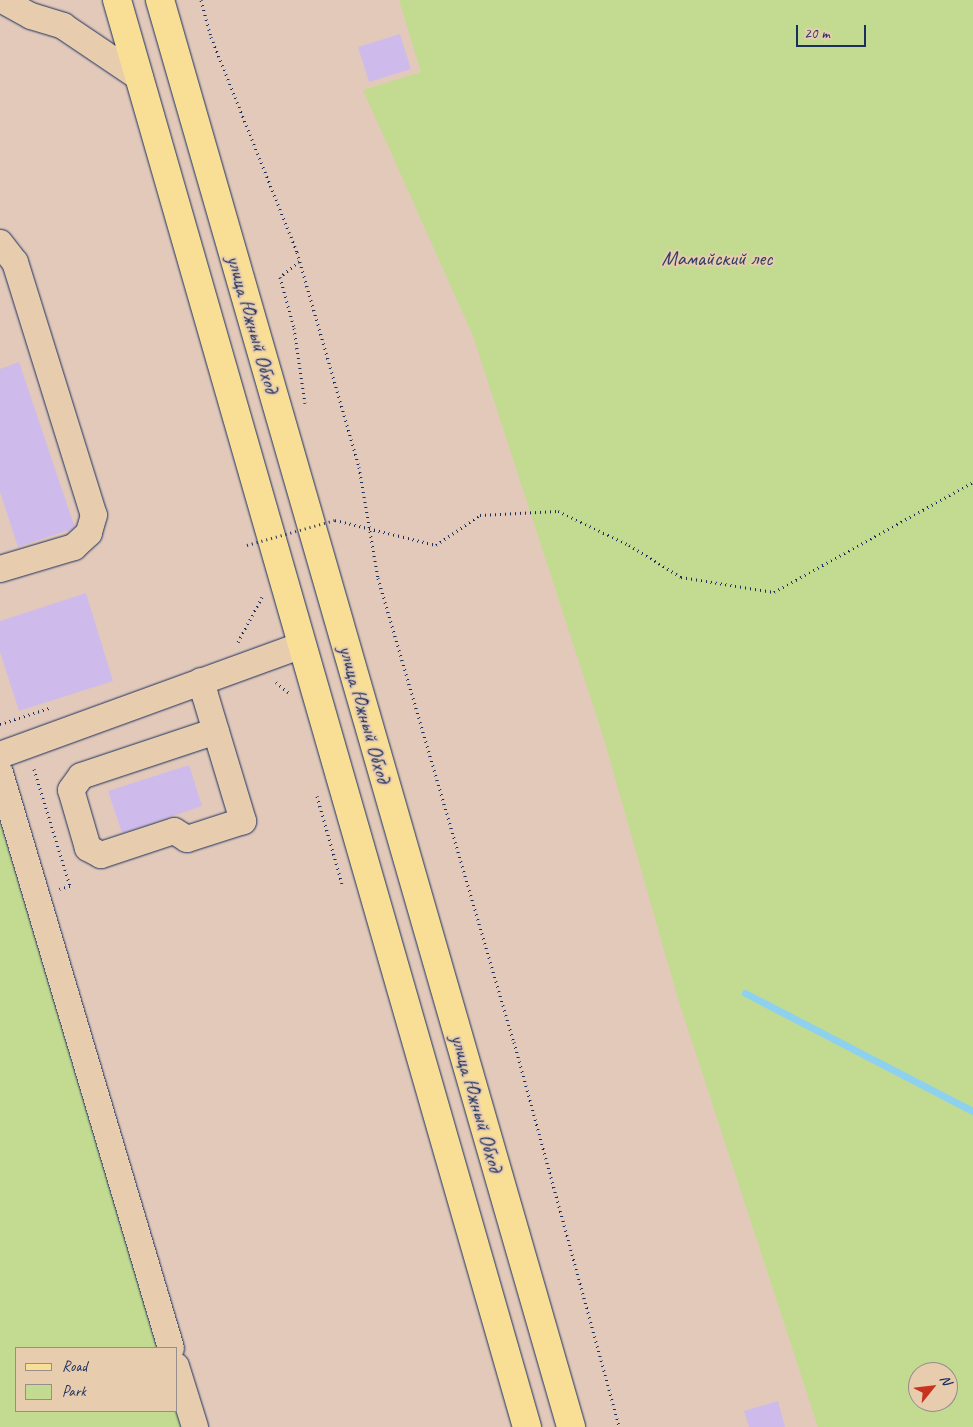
<!DOCTYPE html>
<html>
<head>
<meta charset="utf-8">
<style>
	body { margin:0 }
	#map { position:relative; width:973px; height:1427px; overflow:hidden; background:#e2c9ba; font-family:Caveat,sans-serif }
	div>[style] { position:absolute }
	.green>* { inset:0; background:#c3db91 }
	.stream>* { height:7px; margin:-3.5px; padding:0 3.5px; transform-origin:3.5px; border-radius:3.5px; background:#8ed1ef }
	.building>* { inset:0; background:#cfbbeb }
	.path>* { height:3px; margin-top:-1.5px; transform-origin:0; background:repeating-linear-gradient(90deg,#1b2f5e 0 1px,transparent 0 5px) }
	.roads { filter:drop-shadow(0 0 1px #1b2f5e) drop-shadow(0 0 1px #1b2f5e) }
	.minor>* { height:26px; margin:-13px; padding:0 13px; transform-origin:13px; border-radius:13px; background:#e7ccae }
	.major>* { height:28px; margin:-14px; padding:0 14px; transform-origin:14px; border-radius:14px; background:#f9df96 }
	.path-bridge>* { height:3px; margin-top:-1.5px; transform-origin:0; background:repeating-linear-gradient(90deg,#1b2f5e 0 1px,transparent 0 5px) }
	span { translate:-50% -50%; white-space:nowrap; text-align:center; line-height:1.15; -webkit-text-stroke:4px #e7ccae; paint-order:stroke }
	.park-label { font-size:21px; color:#2c4063 }
	.street-label { font-size:21px; color:#1b2f5e }
	.legend { position:absolute; left:15px; top:1347px; width:162px; height:65px; box-sizing:border-box; background:#e7ccae; border:1px solid #958d8e; margin:0; padding:6px 9px; list-style:none; font-size:15px; color:#1b2f5e }
	.legend li { display:flex; align-items:center; gap:10px; height:25px }
	.legend b { width:25px; border:1px solid #958d8e }
	.north { position:absolute; left:908px; top:1362px; width:50px; height:50px; box-sizing:border-box; background:#e7ccae; border:1px solid #958d8e; border-radius:50%; rotate:61deg; font-size:14px; font-weight:700; line-height:20px; text-align:center; color:#1b2f5e }
	.north::after { content:''; display:block; margin:auto; width:18px; height:22px; background:#c8321e; clip-path:polygon(50% 0,100% 100%,50% 72%,0 100%) }
	.scale { position:absolute; left:796px; top:25px; width:70px; height:22px; box-sizing:border-box; border:2px solid #1b2f5e; border-top:0; padding-left:6px; font-size:15px; line-height:18px; white-space:nowrap; color:#1b2f5e; -webkit-text-stroke:4px #e7ccae; paint-order:stroke }
</style>
</head>
<body>
<div id="map">
	<div class="green">
		<div style="clip-path:polygon(evenodd,399px 0,973px 0,973px 1427px,818px 1427px,678px 999px,603px 736px,473px 336px,363px 90px,421px 72px,399px 0,918px 1372px,948px 1372px,948px 1402px,918px 1402px,918px 1372px)"></div>
		<div style="clip-path:polygon(0 821px,158px 1348px,16px 1348px,16px 1411px,176px 1411px,182px 1427px,0 1427px)"></div>
	</div>
	<div class="stream">
		<div style="left:745px;top:993px;width:257px;rotate:27.4deg"></div>
	</div>
	<div class="building">
		<div style="clip-path:polygon(400px 34px,411px 69px,369px 82px,358px 47px)"></div>
		<div style="clip-path:polygon(19px 362px,75px 528px,18px 547px,0 492px,0 369px)"></div>
		<div style="clip-path:polygon(86px 593px,113px 681px,19px 711px,0 652px,0 621px)"></div>
		<div style="clip-path:polygon(189px 765px,202px 806px,122px 833px,108px 791px)"></div>
		<div style="clip-path:polygon(778px 1401px,785px 1427px,749px 1427px,744px 1411px)"></div>
	</div>
	<div class="path">
		<div style="left:201px;top:0;width:38px;rotate:75deg"></div>
		<div style="left:211px;top:37px;width:232px;rotate:68.2deg"></div>
		<div style="left:297px;top:252px;width:224px;rotate:73.9deg"></div>
		<div style="left:359px;top:467px;width:113px;rotate:80.3deg"></div>
		<div style="left:378px;top:578px;width:484px;rotate:73.7deg"></div>
		<div style="left:514px;top:1042px;width:399px;rotate:74.7deg"></div>
		<div style="left:299px;top:261px;width:25px;rotate:140deg"></div>
		<div style="left:280px;top:277px;width:53px;rotate:74.6deg"></div>
		<div style="left:294px;top:328px;width:76px;rotate:81.7deg"></div>
		<div style="left:335px;top:520px;width:104px;rotate:13.9deg"></div>
		<div style="left:436px;top:545px;width:53px;rotate:-34.3deg"></div>
		<div style="left:480px;top:515px;width:78px;rotate:-2.9deg"></div>
		<div style="left:558px;top:511px;width:79px;rotate:25.6deg"></div>
		<div style="left:629px;top:545px;width:61px;rotate:31.6deg"></div>
		<div style="left:681px;top:577px;width:94px;rotate:9.2deg"></div>
		<div style="left:774px;top:592px;width:227px;rotate:-28.9deg"></div>
		<div style="left:238px;top:642px;width:51px;rotate:-61.9deg"></div>
		<div style="left:276px;top:682px;width:16px;rotate:40deg"></div>
		<div style="left:0;top:724px;width:52px;rotate:-18.1deg"></div>
		<div style="left:34px;top:769px;width:122px;rotate:72.9deg"></div>
		<div style="left:70px;top:886px;width:11px;rotate:165deg"></div>
		<div style="left:317px;top:796px;width:91px;rotate:74.1deg"></div>
	</div>
	<div class="roads">
		<div class="minor">
			<div style="left:2px;top:0;width:33px;rotate:29deg"></div>
			<div style="left:31px;top:16px;width:34px;rotate:17deg"></div>
			<div style="left:63px;top:26px;width:93px;rotate:34deg"></div>
			<div style="left:0;top:243px;width:24px;rotate:52deg"></div>
			<div style="left:15px;top:262px;width:265px;rotate:72.7deg"></div>
			<div style="left:94px;top:515px;width:19px;rotate:106deg"></div>
			<div style="left:89px;top:533px;width:21px;rotate:137deg"></div>
			<div style="left:74px;top:547px;width:77px;rotate:163.4deg"></div>
			<div style="left:201px;top:681px;width:15px;rotate:74deg"></div>
			<div style="left:205px;top:695px;width:132px;rotate:73.2deg"></div>
			<div style="left:243px;top:821px;width:59px;rotate:162.2deg"></div>
			<div style="left:187px;top:839px;width:15px;rotate:-148deg"></div>
			<div style="left:174px;top:831px;width:77px;rotate:161.8deg"></div>
			<div style="left:101px;top:855px;width:15px;rotate:-152deg"></div>
			<div style="left:88px;top:848px;width:60px;rotate:-106.3deg"></div>
			<div style="left:71px;top:790px;width:17px;rotate:-54deg"></div>
			<div style="left:81px;top:776px;width:142px;rotate:-18.4deg"></div>
			<div style="left:0;top:755px;width:321px;rotate:-20deg"></div>
			<div style="left:0;top:773px;width:600px;rotate:73.44deg"></div>
			<div style="left:176px;top:1366px;width:64px;rotate:72.7deg"></div>
		</div>
		<div class="major">
			<div style="left:117px;top:0;width:1485px;rotate:73.97deg"></div>
			<div style="left:160px;top:0;width:1485px;rotate:73.93deg"></div>
		</div>
	</div>
	<div class="path-bridge">
		<div style="left:247px;top:545px;width:91px;rotate:-15.9deg"></div>
	</div>
	<div class="park-label">
		<span style="left:717px;top:258px">Мамайский лес</span>
	</div>
	<div class="street-label">
		<span style="left:253px;top:324px;rotate:74deg">улица Южный Обход</span>
		<span style="left:365px;top:714px;rotate:74deg">улица Южный Обход</span>
		<span style="left:477px;top:1103px;rotate:74deg">улица Южный Обход</span>
	</div>
	<ul class="legend">
	<li><b style="height:6px;background:#f9df96"></b>Road</li>
	<li><b style="height:14px;background:#c3db91"></b>Park</li>
	</ul>
	<div class="north">N</div>
	<div class="scale">20 m</div>
</div>
</body>
</html>
